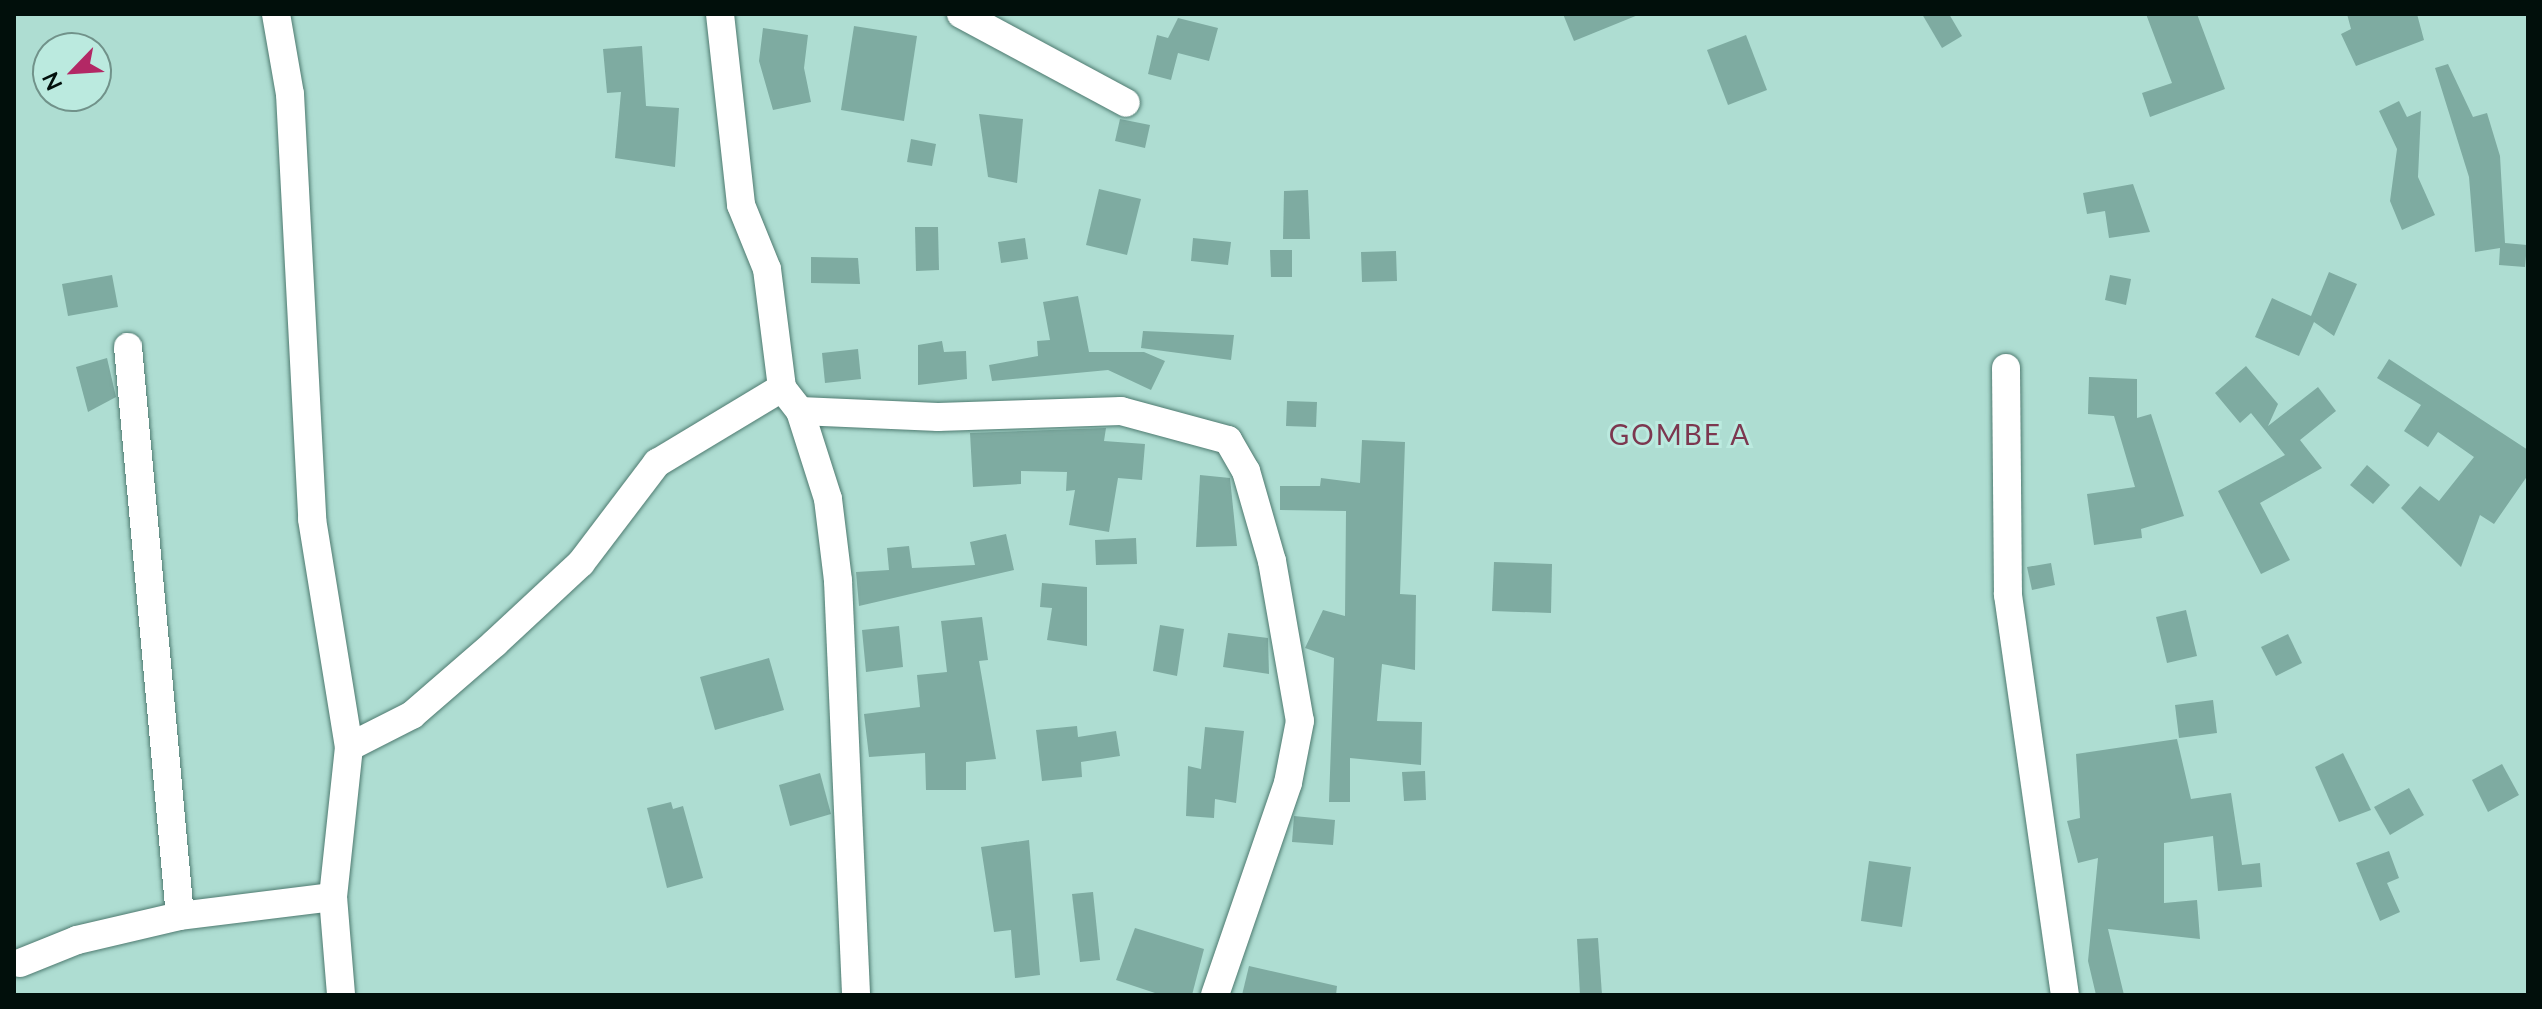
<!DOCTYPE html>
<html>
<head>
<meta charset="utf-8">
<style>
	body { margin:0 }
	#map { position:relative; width:2542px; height:1009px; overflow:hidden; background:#aeddd2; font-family:Lato,sans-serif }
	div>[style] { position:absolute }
	.building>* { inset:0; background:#7eaba1 }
	.roads { filter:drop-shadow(0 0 2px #4e7a70) drop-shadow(0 0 2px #4e7a70) }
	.minor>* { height:28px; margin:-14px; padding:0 14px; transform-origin:14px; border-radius:14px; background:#fff }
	span { translate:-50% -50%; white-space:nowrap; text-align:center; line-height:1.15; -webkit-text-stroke:6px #bbeadf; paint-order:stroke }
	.quarter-label { font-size:28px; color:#7c374f; letter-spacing:2px }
	.frame { position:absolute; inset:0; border:16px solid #010f0b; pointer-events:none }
	.north { position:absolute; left:32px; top:32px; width:80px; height:80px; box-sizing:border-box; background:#bbeadf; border:2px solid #71928a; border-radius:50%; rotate:245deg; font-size:22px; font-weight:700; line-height:32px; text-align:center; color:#010f0b }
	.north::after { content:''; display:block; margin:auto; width:28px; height:36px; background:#b32865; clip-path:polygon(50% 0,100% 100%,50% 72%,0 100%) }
</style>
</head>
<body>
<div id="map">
	<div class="building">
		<div style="clip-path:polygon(1563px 14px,1638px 14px,1638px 15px,1574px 41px)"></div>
		<div style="clip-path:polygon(1922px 14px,1949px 14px,1962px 36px,1942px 48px)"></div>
		<div style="clip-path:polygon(2146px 14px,2197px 14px,2225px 89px,2150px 117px,2142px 93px,2172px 83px)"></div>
		<div style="clip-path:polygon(2347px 14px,2417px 14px,2424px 40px,2356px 66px,2341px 34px,2351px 29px)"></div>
		<div style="clip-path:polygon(1178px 18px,1218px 28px,1209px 61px,1178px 53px,1171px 80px,1148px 74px,1157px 35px,1168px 38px)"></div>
		<div style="clip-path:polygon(854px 26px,917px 36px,904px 121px,841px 110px)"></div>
		<div style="clip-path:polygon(763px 28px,808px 35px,804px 68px,811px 102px,773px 110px,759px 61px)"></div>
		<div style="clip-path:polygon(1746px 35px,1767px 90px,1728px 105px,1707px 50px)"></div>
		<div style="clip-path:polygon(642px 46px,646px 106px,679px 108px,675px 167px,615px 158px,621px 92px,607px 93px,603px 49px)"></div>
		<div style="clip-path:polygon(2448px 64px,2473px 117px,2487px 113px,2500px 156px,2505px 243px,2527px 245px,2525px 267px,2499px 265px,2500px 248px,2475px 252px,2469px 177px,2435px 68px)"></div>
		<div style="clip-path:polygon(2399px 101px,2407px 117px,2421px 111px,2418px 177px,2435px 215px,2402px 230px,2390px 201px,2397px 149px,2379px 111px)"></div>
		<div style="clip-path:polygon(979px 114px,1023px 119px,1017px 183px,988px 177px)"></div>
		<div style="clip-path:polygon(1120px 119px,1150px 125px,1145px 148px,1115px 141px)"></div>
		<div style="clip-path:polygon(911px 139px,936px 144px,932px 166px,907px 162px)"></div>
		<div style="clip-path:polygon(2133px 184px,2150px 232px,2109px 238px,2105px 211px,2087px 214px,2083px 193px)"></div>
		<div style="clip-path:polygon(1099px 189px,1141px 199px,1127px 255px,1086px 245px)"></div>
		<div style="clip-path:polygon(1308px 190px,1310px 239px,1283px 239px,1284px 191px)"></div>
		<div style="clip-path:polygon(915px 227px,938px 227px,939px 270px,916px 271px)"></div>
		<div style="clip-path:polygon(1025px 238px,1028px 259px,1001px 263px,998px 242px)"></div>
		<div style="clip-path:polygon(1193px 238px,1231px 242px,1228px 265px,1191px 261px)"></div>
		<div style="clip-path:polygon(1270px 250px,1292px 250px,1292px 277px,1271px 277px)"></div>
		<div style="clip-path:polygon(1396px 251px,1397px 281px,1362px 282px,1361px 252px)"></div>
		<div style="clip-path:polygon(811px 257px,858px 258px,860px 284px,811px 283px)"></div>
		<div style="clip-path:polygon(2329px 272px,2357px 284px,2334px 336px,2314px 322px,2299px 356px,2255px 337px,2272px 298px,2311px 316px)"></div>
		<div style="clip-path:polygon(112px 275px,118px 307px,68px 316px,62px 284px)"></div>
		<div style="clip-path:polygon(2110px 275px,2131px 279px,2126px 305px,2105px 300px)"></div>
		<div style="clip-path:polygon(1078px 296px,1089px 352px,1144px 352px,1165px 361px,1151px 390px,1108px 370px,992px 381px,989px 365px,1038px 356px,1037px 341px,1050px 340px,1043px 302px)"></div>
		<div style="clip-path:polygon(1143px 331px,1234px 335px,1231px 360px,1141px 348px)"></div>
		<div style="clip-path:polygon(942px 341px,944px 352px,966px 351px,967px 379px,918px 385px,918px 345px)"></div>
		<div style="clip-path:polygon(858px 349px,861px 379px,825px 383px,822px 353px)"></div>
		<div style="clip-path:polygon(107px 358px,116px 397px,88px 412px,76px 367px)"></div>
		<div style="clip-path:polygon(2389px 359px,2528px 450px,2528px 475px,2494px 524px,2480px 515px,2461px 567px,2401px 508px,2420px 486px,2439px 501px,2474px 457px,2438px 432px,2428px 447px,2404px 431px,2421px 405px,2377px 378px)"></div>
		<div style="clip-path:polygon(2246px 366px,2278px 404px,2268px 426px,2318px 387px,2336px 411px,2300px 440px,2322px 468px,2260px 503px,2290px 560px,2261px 574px,2218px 491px,2285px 455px,2251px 413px,2240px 423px,2215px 393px)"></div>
		<div style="clip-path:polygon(2089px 377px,2137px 379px,2137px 418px,2151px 414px,2184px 516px,2141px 529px,2142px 538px,2094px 545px,2087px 494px,2135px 487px,2114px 416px,2088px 414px)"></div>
		<div style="clip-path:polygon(1287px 401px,1317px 402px,1316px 427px,1286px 426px)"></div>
		<div style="clip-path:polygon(1106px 428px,1104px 441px,1145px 444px,1142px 480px,1118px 478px,1109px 532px,1069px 525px,1075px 490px,1066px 491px,1067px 472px,1021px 471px,1021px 484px,973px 487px,970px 433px)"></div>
		<div style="clip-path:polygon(1362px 440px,1405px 442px,1400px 594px,1416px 595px,1415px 670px,1382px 664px,1377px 721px,1422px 722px,1421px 765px,1350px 758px,1350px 802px,1329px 802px,1334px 658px,1305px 648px,1323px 610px,1345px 616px,1346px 511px,1280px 510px,1280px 486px,1320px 486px,1321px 478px,1360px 483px)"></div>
		<div style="clip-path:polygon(2367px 465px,2390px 485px,2373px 504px,2350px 485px)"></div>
		<div style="clip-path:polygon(1200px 475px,1230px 478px,1237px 546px,1196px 547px)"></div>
		<div style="clip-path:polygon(1006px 534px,1014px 570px,859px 606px,856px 572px,889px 570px,887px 548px,909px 546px,912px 568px,975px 565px,970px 542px)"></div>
		<div style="clip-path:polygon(1136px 538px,1137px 564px,1096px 565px,1095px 540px)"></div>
		<div style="clip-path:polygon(1494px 562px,1552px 564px,1551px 613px,1492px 611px)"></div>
		<div style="clip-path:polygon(2051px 563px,2055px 585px,2032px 590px,2027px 567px)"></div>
		<div style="clip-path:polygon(1042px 583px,1087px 587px,1087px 646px,1047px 640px,1052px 608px,1040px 607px)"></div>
		<div style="clip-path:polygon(2186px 610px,2197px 656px,2167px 663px,2156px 617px)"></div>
		<div style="clip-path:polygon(982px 617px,988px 660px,979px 661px,996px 759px,966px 762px,966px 790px,926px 790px,925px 753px,869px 757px,864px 714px,920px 707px,917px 675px,947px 672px,941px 621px)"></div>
		<div style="clip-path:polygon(1160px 625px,1184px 629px,1177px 676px,1153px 671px)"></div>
		<div style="clip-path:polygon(899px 626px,903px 667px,866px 672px,862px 630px)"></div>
		<div style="clip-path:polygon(1228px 633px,1268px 638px,1269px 674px,1223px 667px)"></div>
		<div style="clip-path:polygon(2288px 634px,2302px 663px,2276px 676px,2261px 647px)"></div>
		<div style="clip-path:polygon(769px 658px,784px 710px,715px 730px,700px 677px)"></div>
		<div style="clip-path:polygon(2213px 700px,2217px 733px,2179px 738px,2175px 705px)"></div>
		<div style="clip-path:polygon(1077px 726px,1078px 737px,1116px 731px,1120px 756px,1081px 762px,1082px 777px,1042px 781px,1036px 730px)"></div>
		<div style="clip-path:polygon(1205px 727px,1244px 731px,1236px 803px,1215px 799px,1214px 818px,1186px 816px,1188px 766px,1201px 769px)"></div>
		<div style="clip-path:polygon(2177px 739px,2191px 799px,2231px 793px,2242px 865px,2260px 863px,2262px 887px,2218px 891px,2213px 836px,2164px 843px,2164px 903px,2197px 900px,2200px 939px,2108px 929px,2124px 995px,2096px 995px,2088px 961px,2098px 858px,2078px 863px,2067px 821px,2080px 818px,2076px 754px)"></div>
		<div style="clip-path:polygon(2343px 753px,2371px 810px,2339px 822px,2315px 767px)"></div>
		<div style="clip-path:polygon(2502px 764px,2519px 795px,2488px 812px,2472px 780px)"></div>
		<div style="clip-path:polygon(1425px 771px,1426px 800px,1404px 801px,1402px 772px)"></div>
		<div style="clip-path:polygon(820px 773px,831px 814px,790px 826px,779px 785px)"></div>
		<div style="clip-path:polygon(2409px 788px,2424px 815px,2390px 835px,2374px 807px)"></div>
		<div style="clip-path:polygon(671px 802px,673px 809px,683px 806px,703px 878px,667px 888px,647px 808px)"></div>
		<div style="clip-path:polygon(1294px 816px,1335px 820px,1333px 845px,1292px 842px)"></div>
		<div style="clip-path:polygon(1029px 840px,1040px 975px,1015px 978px,1011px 930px,994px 932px,981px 847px)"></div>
		<div style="clip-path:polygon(2389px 851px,2399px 878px,2387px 883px,2400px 912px,2380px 921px,2356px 863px)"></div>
		<div style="clip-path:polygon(1869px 861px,1911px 867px,1902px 927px,1861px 921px)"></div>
		<div style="clip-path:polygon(1093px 892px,1100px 960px,1080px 962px,1072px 894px)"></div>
		<div style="clip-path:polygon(1135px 928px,1204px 949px,1192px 995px,1161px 995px,1116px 980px)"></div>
		<div style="clip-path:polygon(1598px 938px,1602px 995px,1580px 995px,1577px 939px)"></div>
		<div style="clip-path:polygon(1249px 966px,1337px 986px,1336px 995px,1242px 995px)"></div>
	</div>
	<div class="roads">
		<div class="minor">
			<div style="left:276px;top:14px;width:81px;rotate:80.1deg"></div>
			<div style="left:290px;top:94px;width:426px;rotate:87deg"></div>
			<div style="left:312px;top:519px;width:231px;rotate:80.8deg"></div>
			<div style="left:349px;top:747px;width:151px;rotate:96.1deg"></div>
			<div style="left:333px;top:897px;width:98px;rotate:85.3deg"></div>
			<div style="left:720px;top:14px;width:192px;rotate:83.7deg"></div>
			<div style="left:741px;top:205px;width:69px;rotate:67.9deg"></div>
			<div style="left:767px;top:269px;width:120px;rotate:82.8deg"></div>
			<div style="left:782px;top:388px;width:29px;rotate:52deg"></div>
			<div style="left:800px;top:411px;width:92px;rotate:72.3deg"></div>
			<div style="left:828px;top:499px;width:83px;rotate:83deg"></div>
			<div style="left:838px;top:581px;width:414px;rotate:87.5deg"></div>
			<div style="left:961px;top:14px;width:187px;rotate:28.3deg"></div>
			<div style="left:128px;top:347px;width:571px;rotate:84.78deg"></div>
			<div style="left:180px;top:916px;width:154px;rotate:-7.1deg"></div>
			<div style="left:2006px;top:368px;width:227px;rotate:89.5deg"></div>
			<div style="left:2008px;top:595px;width:404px;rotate:81.9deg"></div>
			<div style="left:800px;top:411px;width:138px;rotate:2.5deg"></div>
			<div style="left:938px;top:417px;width:183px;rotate:-1.9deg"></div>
			<div style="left:1121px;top:411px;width:111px;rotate:15.2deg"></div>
			<div style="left:1228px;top:440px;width:36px;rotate:60deg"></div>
			<div style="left:1246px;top:471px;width:94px;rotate:73.9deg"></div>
			<div style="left:1272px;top:561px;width:162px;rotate:80.1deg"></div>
			<div style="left:1300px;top:721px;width:63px;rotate:101deg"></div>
			<div style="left:1288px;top:783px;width:224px;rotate:109deg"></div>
			<div style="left:349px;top:747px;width:71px;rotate:-26.9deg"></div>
			<div style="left:412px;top:715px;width:110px;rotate:-40.9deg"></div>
			<div style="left:495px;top:643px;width:117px;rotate:-42.9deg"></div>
			<div style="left:581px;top:563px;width:126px;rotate:-52.8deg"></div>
			<div style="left:657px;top:463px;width:146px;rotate:-31deg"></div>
			<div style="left:20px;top:963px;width:61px;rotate:-22deg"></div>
			<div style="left:77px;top:940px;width:106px;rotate:-13.1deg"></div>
		</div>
	</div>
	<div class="quarter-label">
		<span style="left:1680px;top:434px">GOMBE A</span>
	</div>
	<div class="frame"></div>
	<div class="north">N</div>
</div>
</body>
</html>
